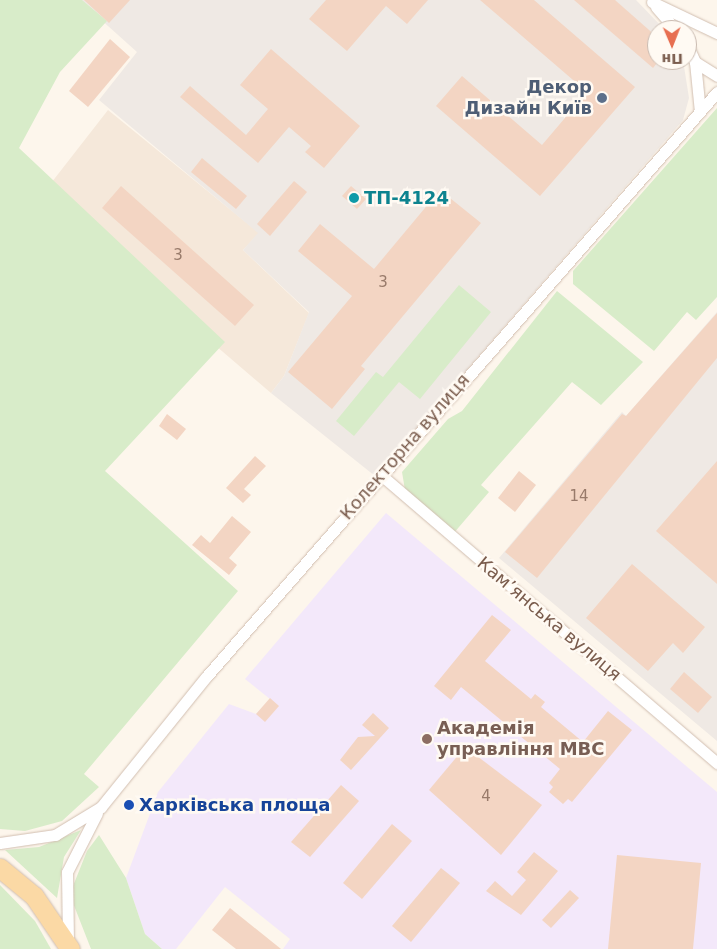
<!DOCTYPE html>
<html>
<head>
<meta charset="utf-8">
<style>
	body { margin:0 }
	#map { position:relative; width:717px; height:949px; overflow:hidden; background:#fdf6ec; font-family:"DejaVu Sans",sans-serif }
	div>[style] { position:absolute }
	.residential>* { inset:0; background:#f5e8da }
	.industrial>* { inset:0; background:#efe9e4 }
	.education>* { inset:0; background:#f3e8fa }
	.green>* { inset:0; background:#d8ecc9 }
	.building>* { inset:0; background:#f3d5c3 }
	.roads { filter:drop-shadow(0 0 1px #d1beb0) drop-shadow(0 0 1px #d1beb0) }
	.minor>* { height:11px; margin:-5.5px; padding:0 5.5px; transform-origin:5.5px; border-radius:5.5px; background:#fff }
	.primary>* { height:19px; margin:-9.5px; padding:0 9.5px; transform-origin:9.5px; border-radius:9.5px; background:#fbd9a5 }
	.dots>* { width:14px; height:14px; translate:-50% -50%; box-sizing:border-box; border:2px solid #fffaf3; border-radius:50% }
	span { translate:-50% -50%; white-space:nowrap; text-align:center; line-height:1.15; -webkit-text-stroke:5px #fffaf3; paint-order:stroke }
	.number-label { font-size:15px; color:#987a6a }
	.number-label span { -webkit-text-stroke-width:0 }
	.service-label { font-size:18px; color:#4e5e75; font-weight:700 }
	.right { translate:-100% -50%; text-align:right }
	.culture-label { font-size:18px; color:#0d838f; font-weight:700 }
	.left { translate:0 -50%; text-align:left }
	.street-label { font-size:18px; color:#7a5c4d }
	.education-label { font-size:18px; color:#785e54; font-weight:700 }
	.transit-label { font-size:18px; color:#164399; font-weight:700 }
	.north { position:absolute; left:647px; top:20px; width:50px; height:50px; box-sizing:border-box; background:#fffaf3; border:1px solid #cabbb1; border-radius:50%; rotate:179deg; font-size:14px; font-weight:700; line-height:20px; text-align:center; color:#7a5c4d }
	.north::after { content:''; display:block; margin:auto; width:18px; height:22px; background:#e76f51; clip-path:polygon(50% 0,100% 100%,50% 72%,0 100%) }
</style>
</head>
<body>
<div id="map">
	<div class="residential">
		<div style="clip-path:polygon(108px 110px,259px 233px,243px 250px,309px 313px,284px 376px,271px 393px,41px 196px)"></div>
	</div>
	<div class="industrial">
		<div style="clip-path:polygon(79px 0,636px 0,665px 30px,657px 30px,657px 60px,683px 60px,689px 98px,683px 120px,375px 476px,271px 393px,284px 376px,309px 312px,243px 250px,258px 233px,99px 100px,137px 52px)"></div>
		<div style="clip-path:polygon(717px 312px,717px 741px,499px 558px,622px 412px,626px 416px)"></div>
	</div>
	<div class="education">
		<div style="clip-path:polygon(386px 513px,717px 792px,717px 949px,283px 949px,290px 939px,225px 887px,176px 949px,162px 949px,145px 934px,126px 878px,158px 792px,229px 704px,256px 714px,270px 699px,245px 679px)"></div>
	</div>
	<div class="green">
		<div style="clip-path:polygon(0 0,82px 0,107px 21px,60px 72px,19px 148px,225px 342px,105px 471px,238px 591px,84px 774px,99px 787px,62px 821px,25px 831px,0 829px)"></div>
		<div style="clip-path:polygon(717px 108px,717px 297px,696px 320px,687px 312px,654px 351px,573px 284px,573px 271px)"></div>
		<div style="clip-path:polygon(459px 285px,491px 312px,420px 399px,399px 382px,354px 436px,336px 421px,376px 372px,383px 377px)"></div>
		<div style="clip-path:polygon(557px 291px,643px 362px,601px 405px,572px 382px,481px 485px,489px 492px,453px 534px,405px 490px,402px 472px,448px 419px,462px 411px)"></div>
		<div style="clip-path:polygon(81px 830px,64px 857px,57px 898px,5px 850px,39px 847px)"></div>
		<div style="clip-path:polygon(99px 835px,126px 878px,145px 934px,162px 949px,91px 949px,73px 903px,73px 886px,87px 851px)"></div>
		<div style="clip-path:polygon(0 885px,35px 921px,51px 949px,0 949px)"></div>
	</div>
	<div class="building">
		<div style="clip-path:polygon(84px 0,130px 0,109px 23px)"></div>
		<div style="clip-path:polygon(326px 0,428px 0,407px 24px,386px 6px,347px 51px,309px 19px)"></div>
		<div style="clip-path:polygon(480px 0,534px 0,635px 87px,540px 196px,436px 106px,462px 76px,542px 145px,587px 92px)"></div>
		<div style="clip-path:polygon(574px 0,615px 0,657px 37px,657px 63px,653px 68px)"></div>
		<div style="clip-path:polygon(110px 39px,130px 57px,88px 107px,69px 91px)"></div>
		<div style="clip-path:polygon(271px 49px,360px 126px,324px 168px,305px 152px,311px 146px,289px 127px,258px 163px,180px 97px,190px 86px,246px 135px,268px 109px,240px 85px)"></div>
		<div style="clip-path:polygon(202px 158px,247px 196px,236px 209px,191px 172px)"></div>
		<div style="clip-path:polygon(294px 181px,307px 192px,270px 236px,257px 224px)"></div>
		<div style="clip-path:polygon(121px 186px,254px 305px,235px 326px,102px 208px)"></div>
		<div style="clip-path:polygon(351px 186px,366px 199px,357px 209px,342px 196px)"></div>
		<div style="clip-path:polygon(440px 190px,481px 223px,361px 366px,365px 369px,332px 409px,288px 372px,352px 296px,298px 251px,320px 224px,374px 269px)"></div>
		<div style="clip-path:polygon(717px 313px,717px 358px,537px 578px,505px 552px,622px 414px,626px 416px)"></div>
		<div style="clip-path:polygon(167px 414px,186px 429px,177px 440px,159px 426px)"></div>
		<div style="clip-path:polygon(255px 456px,266px 466px,244px 489px,251px 495px,243px 503px,226px 488px)"></div>
		<div style="clip-path:polygon(717px 461px,717px 584px,656px 531px)"></div>
		<div style="clip-path:polygon(519px 471px,536px 485px,515px 512px,498px 498px)"></div>
		<div style="clip-path:polygon(232px 516px,251px 532px,229px 558px,237px 565px,229px 575px,192px 545px,201px 535px,210px 543px)"></div>
		<div style="clip-path:polygon(632px 564px,705px 627px,683px 653px,673px 643px,648px 671px,586px 618px)"></div>
		<div style="clip-path:polygon(492px 615px,511px 630px,485px 661px,531px 699px,535px 694px,545px 702px,541px 707px,583px 742px,608px 711px,632px 730px,572px 802px,568px 799px,563px 804px,549px 792px,553px 787px,549px 783px,560px 769px,461px 687px,451px 700px,434px 686px)"></div>
		<div style="clip-path:polygon(684px 672px,712px 697px,698px 713px,670px 689px)"></div>
		<div style="clip-path:polygon(270px 698px,279px 706px,265px 722px,256px 714px)"></div>
		<div style="clip-path:polygon(373px 713px,389px 728px,351px 770px,340px 760px,358px 737px,375px 736px,362px 725px)"></div>
		<div style="clip-path:polygon(465px 747px,542px 805px,501px 855px,429px 790px)"></div>
		<div style="clip-path:polygon(341px 785px,359px 801px,310px 857px,291px 842px)"></div>
		<div style="clip-path:polygon(392px 824px,412px 841px,362px 899px,343px 883px)"></div>
		<div style="clip-path:polygon(534px 852px,558px 871px,521px 915px,486px 891px,495px 881px,512px 896px,526px 880px,517px 872px)"></div>
		<div style="clip-path:polygon(617px 855px,701px 863px,693px 949px,608px 949px)"></div>
		<div style="clip-path:polygon(441px 868px,460px 883px,411px 942px,392px 926px)"></div>
		<div style="clip-path:polygon(570px 890px,579px 898px,551px 928px,542px 920px)"></div>
		<div style="clip-path:polygon(230px 908px,281px 949px,236px 949px,212px 930px)"></div>
	</div>
	<div class="roads">
		<div class="minor">
			<div style="left:652px;top:2px;width:72px;rotate:25.5deg"></div>
			<div style="left:656px;top:7px;width:30px;rotate:49deg"></div>
			<div style="left:687px;top:44px;width:20px;rotate:66deg"></div>
			<div style="left:695px;top:62px;width:50px;rotate:84.3deg"></div>
			<div style="left:695px;top:62px;width:26px;rotate:32deg"></div>
			<div style="left:381px;top:475px;width:443px;rotate:40.6deg"></div>
			<div style="left:0;top:843px;width:56px;rotate:-8.3deg"></div>
			<div style="left:55px;top:835px;width:54px;rotate:-31.3deg"></div>
			<div style="left:101px;top:807px;width:167px;rotate:-51.1deg"></div>
			<div style="left:206px;top:677px;width:777px;rotate:-48.86deg"></div>
			<div style="left:68px;top:942px;width:70px;rotate:-90.8deg"></div>
			<div style="left:67px;top:872px;width:66px;rotate:-63deg"></div>
		</div>
		<div class="primary">
			<div style="left:0;top:868px;width:44px;rotate:39.5deg"></div>
			<div style="left:34px;top:896px;width:64px;rotate:55.8deg"></div>
		</div>
	</div>
	<div class="dots">
		<div style="left:602px;top:98px;background:#5c6f8a"></div>
		<div style="left:354px;top:198px;background:#0f9aa8"></div>
		<div style="left:427px;top:739px;background:#8d6e63"></div>
		<div style="left:129px;top:805px;background:#1a4fb4"></div>
	</div>
	<div class="number-label">
		<span style="left:178px;top:256px">3</span>
		<span style="left:383px;top:283px">3</span>
		<span style="left:579px;top:497px">14</span>
		<span style="left:486px;top:797px">4</span>
	</div>
	<div class="service-label">
		<span class="right" style="left:592px;top:98px">Декор<br>Дизайн Київ</span>
	</div>
	<div class="culture-label">
		<span class="left" style="left:364px;top:198px">ТП-4124</span>
	</div>
	<div class="street-label">
		<span style="left:405px;top:447px;rotate:-49deg">Колекторна вулиця</span>
		<span style="left:549px;top:619px;rotate:40deg">Камʼянська вулиця</span>
	</div>
	<div class="education-label">
		<span class="left" style="left:437px;top:739px">Академія<br>управління МВС</span>
	</div>
	<div class="transit-label">
		<span class="left" style="left:139px;top:805px">Харківська площа</span>
	</div>
	<div class="north">Пн</div>
</div>
</body>
</html>
